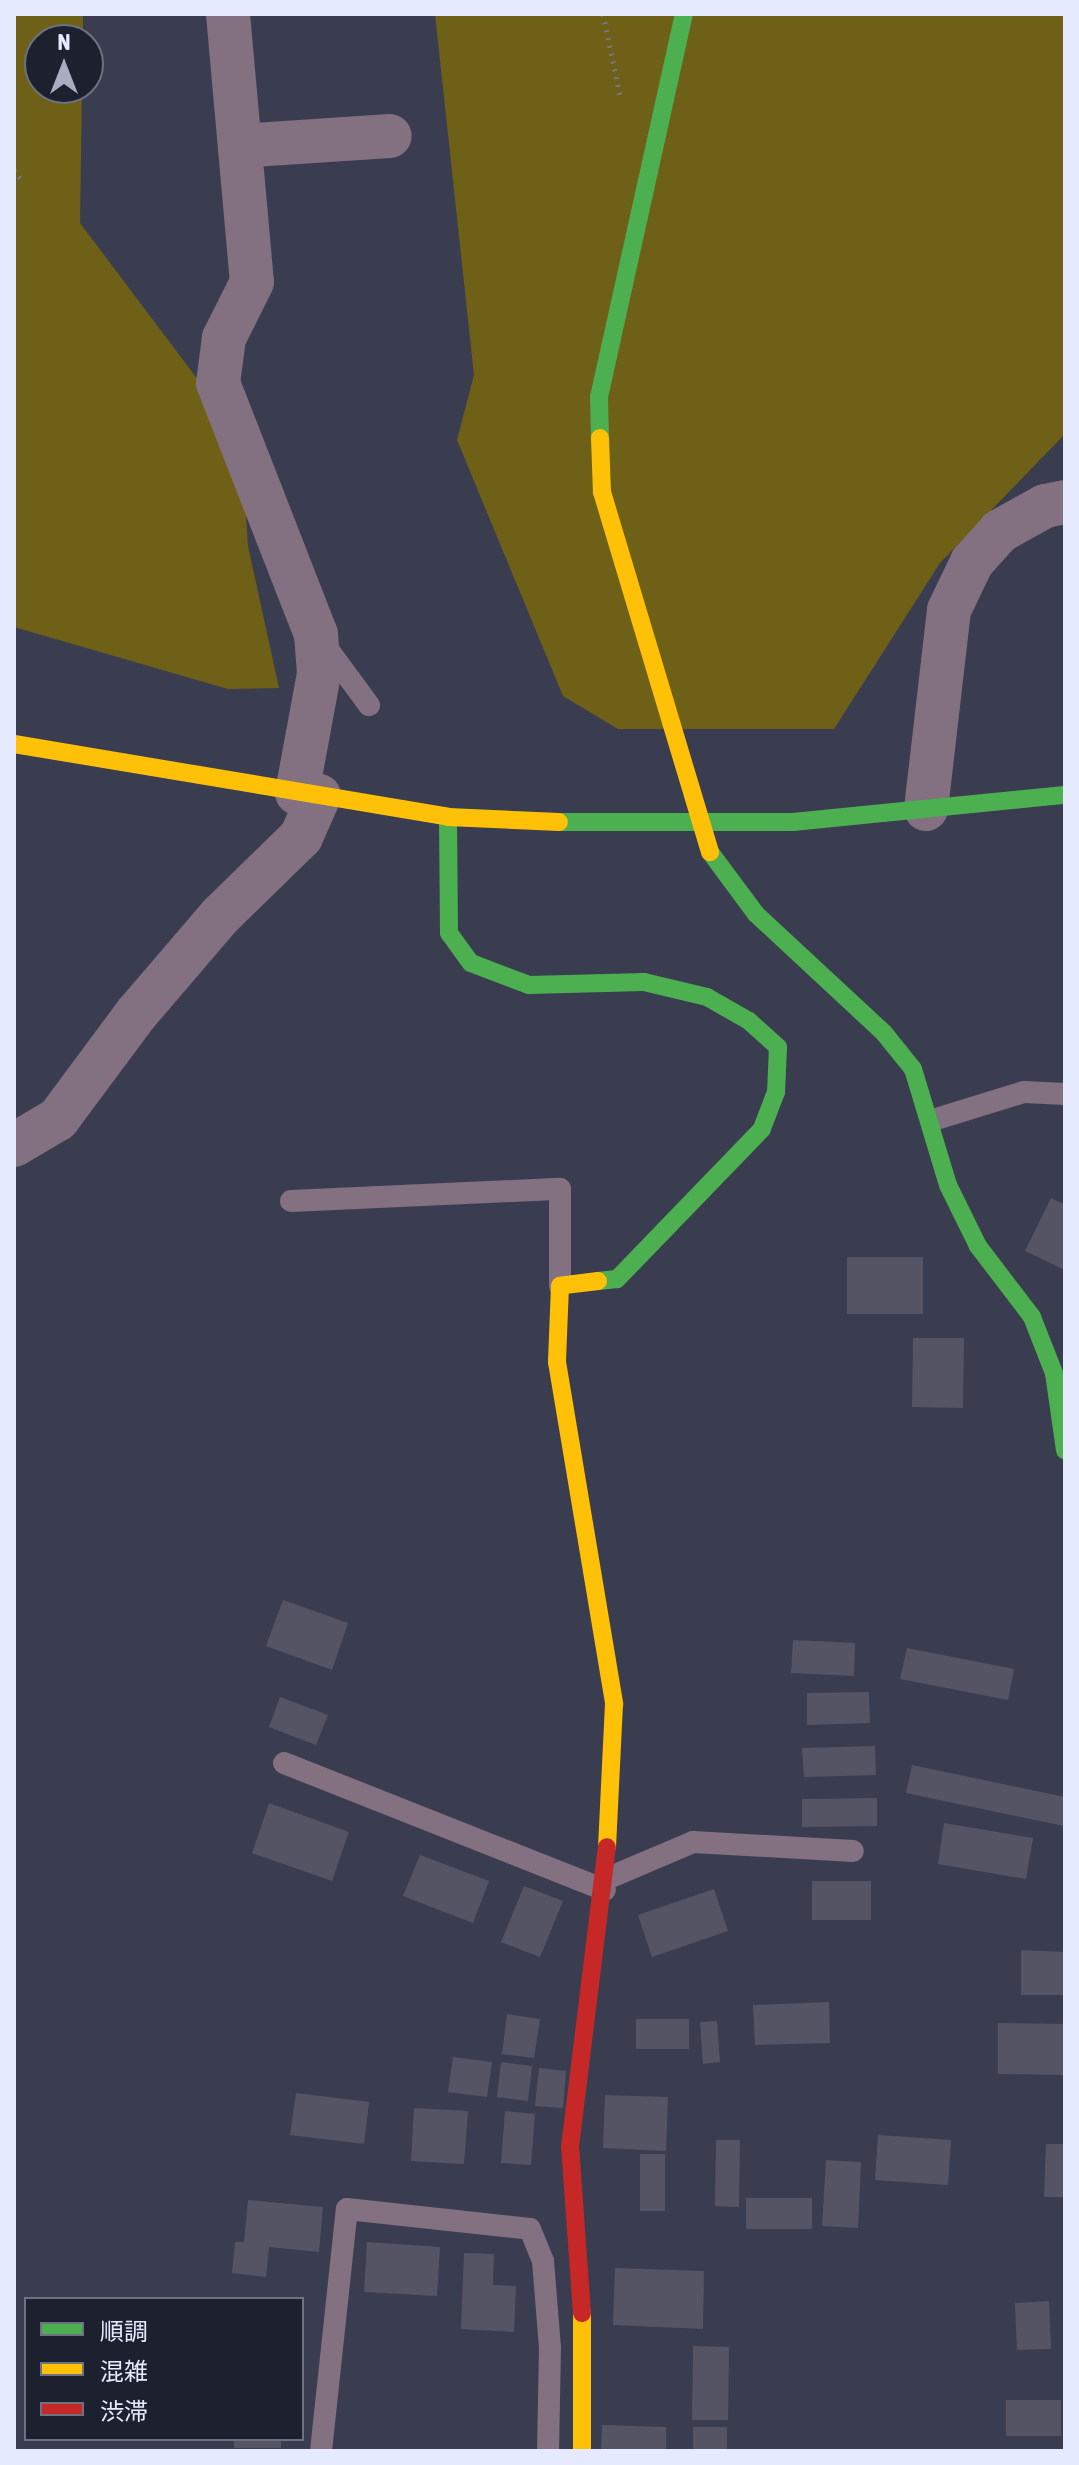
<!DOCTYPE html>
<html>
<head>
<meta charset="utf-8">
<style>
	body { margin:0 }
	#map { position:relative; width:1079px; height:2465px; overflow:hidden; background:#3a3d50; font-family:"Asap Condensed","Noto Sans JP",sans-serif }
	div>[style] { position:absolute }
	.forest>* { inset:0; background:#6f6017 }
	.building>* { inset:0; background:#555464 }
	.path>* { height:5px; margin-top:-2.5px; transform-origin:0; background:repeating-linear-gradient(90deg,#7c7380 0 2px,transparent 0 8px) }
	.lane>* { height:22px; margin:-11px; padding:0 11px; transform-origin:11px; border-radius:11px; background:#837081 }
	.street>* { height:44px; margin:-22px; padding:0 22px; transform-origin:22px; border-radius:22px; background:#837081 }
	.fast>* { height:18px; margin:-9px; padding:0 9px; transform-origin:9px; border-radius:9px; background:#4caf50 }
	.slow>* { height:18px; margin:-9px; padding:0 9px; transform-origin:9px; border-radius:9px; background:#ffc107 }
	.jam>* { height:18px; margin:-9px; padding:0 9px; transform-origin:9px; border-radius:9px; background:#c62828 }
	span { translate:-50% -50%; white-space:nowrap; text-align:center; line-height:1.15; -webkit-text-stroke:6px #1d202f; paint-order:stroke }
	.frame { position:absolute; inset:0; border:16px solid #e5eafe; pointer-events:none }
	.legend { position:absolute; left:24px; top:2297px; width:280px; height:144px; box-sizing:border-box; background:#1d202f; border:2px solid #6d7182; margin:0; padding:10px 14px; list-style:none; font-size:24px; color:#e5eafe }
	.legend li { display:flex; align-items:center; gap:16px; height:40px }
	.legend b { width:40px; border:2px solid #6d7182 }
	.north { position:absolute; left:24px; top:24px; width:80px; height:80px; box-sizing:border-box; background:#1d202f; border:2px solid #6d7182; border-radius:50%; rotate:0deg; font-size:22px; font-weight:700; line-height:32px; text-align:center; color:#e5eafe }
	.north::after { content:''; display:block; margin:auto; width:28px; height:36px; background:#a9adc1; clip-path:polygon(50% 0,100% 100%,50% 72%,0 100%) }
</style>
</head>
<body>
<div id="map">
	<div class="forest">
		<div style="clip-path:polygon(14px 14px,83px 14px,83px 40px,40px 40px,40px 88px,82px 88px,80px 223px,241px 437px,248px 546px,279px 688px,228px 689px,14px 627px)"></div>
		<div style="clip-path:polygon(435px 14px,1065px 14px,1065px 434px,940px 563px,834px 729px,618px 729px,563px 696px,457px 440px,474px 375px)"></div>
	</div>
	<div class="building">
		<div style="clip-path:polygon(1051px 1198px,1065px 1205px,1065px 1270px,1025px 1251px)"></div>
		<div style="clip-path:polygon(847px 1257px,923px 1257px,923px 1314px,847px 1314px)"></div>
		<div style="clip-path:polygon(913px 1338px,964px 1338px,963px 1408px,912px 1407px)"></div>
		<div style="clip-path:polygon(283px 1600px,348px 1623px,332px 1670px,266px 1646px)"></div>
		<div style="clip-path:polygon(793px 1640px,855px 1643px,854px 1676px,791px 1673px)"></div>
		<div style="clip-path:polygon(907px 1648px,1014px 1669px,1008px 1700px,900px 1679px)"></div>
		<div style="clip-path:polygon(869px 1692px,870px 1723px,807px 1725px,807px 1693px)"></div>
		<div style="clip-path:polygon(280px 1697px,328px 1715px,316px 1745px,269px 1727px)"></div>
		<div style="clip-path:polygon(875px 1746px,876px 1775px,804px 1777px,802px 1748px)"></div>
		<div style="clip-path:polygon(912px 1765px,1065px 1797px,1064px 1826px,906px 1793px)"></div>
		<div style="clip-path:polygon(877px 1798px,877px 1826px,802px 1827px,802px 1799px)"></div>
		<div style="clip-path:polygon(269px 1803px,349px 1832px,332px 1881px,252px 1853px)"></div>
		<div style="clip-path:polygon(944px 1823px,1033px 1838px,1026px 1879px,938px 1864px)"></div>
		<div style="clip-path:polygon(420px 1855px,489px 1881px,473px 1923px,403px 1896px)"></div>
		<div style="clip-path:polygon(812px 1881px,871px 1881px,871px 1920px,812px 1920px)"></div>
		<div style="clip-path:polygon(524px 1886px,563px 1901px,540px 1957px,501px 1942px)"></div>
		<div style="clip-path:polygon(714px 1889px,728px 1931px,652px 1957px,638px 1915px)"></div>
		<div style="clip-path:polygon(1021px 1950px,1065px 1952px,1065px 1995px,1021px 1995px)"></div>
		<div style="clip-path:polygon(829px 2002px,830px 2043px,755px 2045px,753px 2005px)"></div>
		<div style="clip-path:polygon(507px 2014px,540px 2019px,534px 2058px,502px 2054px)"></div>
		<div style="clip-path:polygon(636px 2019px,689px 2019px,689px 2049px,636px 2049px)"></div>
		<div style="clip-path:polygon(717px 2021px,720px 2062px,703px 2064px,700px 2022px)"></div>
		<div style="clip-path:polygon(998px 2023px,1065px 2024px,1065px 2075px,998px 2074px)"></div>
		<div style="clip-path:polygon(453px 2057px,492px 2062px,487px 2097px,448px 2092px)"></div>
		<div style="clip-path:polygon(501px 2062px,532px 2066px,528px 2101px,497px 2097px)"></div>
		<div style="clip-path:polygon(539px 2068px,566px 2071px,563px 2108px,535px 2106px)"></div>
		<div style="clip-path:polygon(296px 2093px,369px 2102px,364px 2144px,290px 2135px)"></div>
		<div style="clip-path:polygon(605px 2095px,668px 2097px,666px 2151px,603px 2148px)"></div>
		<div style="clip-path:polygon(414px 2108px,468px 2111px,464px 2164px,411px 2161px)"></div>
		<div style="clip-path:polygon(505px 2111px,535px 2114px,531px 2165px,501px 2163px)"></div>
		<div style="clip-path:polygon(878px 2135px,951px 2140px,948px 2185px,875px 2180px)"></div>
		<div style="clip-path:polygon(716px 2140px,740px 2140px,739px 2207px,715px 2206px)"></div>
		<div style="clip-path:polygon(1046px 2144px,1065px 2144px,1065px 2197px,1044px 2197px)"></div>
		<div style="clip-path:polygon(640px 2154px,665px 2154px,665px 2211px,640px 2211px)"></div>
		<div style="clip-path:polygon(826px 2160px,861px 2162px,858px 2228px,822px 2226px)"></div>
		<div style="clip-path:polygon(746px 2198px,812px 2198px,812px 2229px,746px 2229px)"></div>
		<div style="clip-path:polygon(248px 2200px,323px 2207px,319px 2252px,269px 2247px,266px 2277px,232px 2273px,235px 2242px,244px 2242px)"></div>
		<div style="clip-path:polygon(367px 2242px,440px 2247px,437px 2296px,364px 2292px)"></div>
		<div style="clip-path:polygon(464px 2253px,494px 2254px,493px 2285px,516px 2286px,514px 2332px,461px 2329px)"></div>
		<div style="clip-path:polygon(615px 2268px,704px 2271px,703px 2329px,613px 2325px)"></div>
		<div style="clip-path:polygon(1049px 2301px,1051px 2349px,1017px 2350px,1015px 2303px)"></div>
		<div style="clip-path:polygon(693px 2346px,729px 2347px,728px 2420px,692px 2420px)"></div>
		<div style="clip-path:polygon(1006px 2400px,1061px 2400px,1061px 2436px,1006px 2436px)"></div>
		<div style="clip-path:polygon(602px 2425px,666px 2427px,666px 2451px,601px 2451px)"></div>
		<div style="clip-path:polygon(693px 2427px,727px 2427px,727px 2451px,693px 2451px)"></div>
		<div style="clip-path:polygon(234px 2439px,281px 2439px,281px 2448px,234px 2448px)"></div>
	</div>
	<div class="path">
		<div style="left:603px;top:14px;width:83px;rotate:78.1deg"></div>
		<div style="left:14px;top:170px;width:15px;rotate:53deg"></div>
	</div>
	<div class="lane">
		<div style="left:324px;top:644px;width:76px;rotate:53.6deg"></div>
		<div style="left:933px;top:1120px;width:95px;rotate:-17.1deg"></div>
		<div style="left:1024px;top:1092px;width:41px;rotate:2.8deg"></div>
		<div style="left:291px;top:1201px;width:269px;rotate:-2.6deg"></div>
		<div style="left:560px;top:1189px;width:97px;rotate:90deg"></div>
		<div style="left:284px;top:1763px;width:345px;rotate:21.6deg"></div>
		<div style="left:606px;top:1879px;width:95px;rotate:-23deg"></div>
		<div style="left:693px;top:1842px;width:160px;rotate:3.2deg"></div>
		<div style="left:321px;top:2451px;width:243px;rotate:-83.9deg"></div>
		<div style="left:347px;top:2209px;width:184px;rotate:6.2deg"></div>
		<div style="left:530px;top:2229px;width:35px;rotate:68deg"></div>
		<div style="left:543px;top:2261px;width:87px;rotate:85.4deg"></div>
		<div style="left:550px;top:2348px;width:103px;rotate:91.1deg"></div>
	</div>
	<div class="street">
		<div style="left:228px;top:14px;width:269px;rotate:84.9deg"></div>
		<div style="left:252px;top:282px;width:63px;rotate:116.6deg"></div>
		<div style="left:224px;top:338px;width:45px;rotate:97.6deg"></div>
		<div style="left:218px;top:383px;width:269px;rotate:68.7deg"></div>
		<div style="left:316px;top:634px;width:40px;rotate:85.7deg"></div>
		<div style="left:319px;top:674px;width:121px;rotate:100.5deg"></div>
		<div style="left:240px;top:146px;width:150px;rotate:-3.8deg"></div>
		<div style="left:926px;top:809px;width:200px;rotate:-83.4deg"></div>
		<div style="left:949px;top:610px;width:53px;rotate:-64.4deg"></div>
		<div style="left:972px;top:562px;width:42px;rotate:-47.9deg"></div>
		<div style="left:1000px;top:531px;width:51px;rotate:-29.1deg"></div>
		<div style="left:1045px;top:506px;width:20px;rotate:-11deg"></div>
		<div style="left:14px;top:1145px;width:51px;rotate:-30.6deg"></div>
		<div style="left:58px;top:1119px;width:131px;rotate:-53.4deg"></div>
		<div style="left:136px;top:1014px;width:130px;rotate:-49.4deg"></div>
		<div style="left:221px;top:915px;width:112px;rotate:-44.3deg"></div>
		<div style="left:301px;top:837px;width:45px;rotate:-66.3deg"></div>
	</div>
	<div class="fast">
		<div style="left:600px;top:438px;width:41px;rotate:-91.4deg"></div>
		<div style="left:599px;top:397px;width:392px;rotate:-77.5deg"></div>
		<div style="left:448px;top:817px;width:116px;rotate:89.5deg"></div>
		<div style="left:449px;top:933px;width:37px;rotate:54deg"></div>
		<div style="left:471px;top:963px;width:62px;rotate:20.8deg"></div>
		<div style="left:529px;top:985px;width:115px;rotate:-1.5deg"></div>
		<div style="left:644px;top:982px;width:65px;rotate:13.4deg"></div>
		<div style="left:707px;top:997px;width:48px;rotate:29.7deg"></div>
		<div style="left:749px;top:1021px;width:39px;rotate:42deg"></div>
		<div style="left:778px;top:1047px;width:45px;rotate:92.5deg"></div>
		<div style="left:776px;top:1092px;width:40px;rotate:111deg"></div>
		<div style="left:762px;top:1129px;width:209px;rotate:134deg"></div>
		<div style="left:617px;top:1279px;width:19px;rotate:174deg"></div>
		<div style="left:559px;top:822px;width:234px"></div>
		<div style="left:793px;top:822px;width:273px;rotate:-5.7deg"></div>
		<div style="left:710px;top:852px;width:77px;rotate:53.4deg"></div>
		<div style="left:756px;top:914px;width:175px;rotate:42.9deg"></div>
		<div style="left:884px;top:1033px;width:46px;rotate:51.1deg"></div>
		<div style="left:913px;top:1069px;width:121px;rotate:73.2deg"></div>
		<div style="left:948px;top:1185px;width:68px;rotate:63.8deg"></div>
		<div style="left:978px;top:1246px;width:89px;rotate:52.7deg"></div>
		<div style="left:1032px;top:1317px;width:60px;rotate:68.6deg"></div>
		<div style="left:1054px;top:1373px;width:78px;rotate:81.9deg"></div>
	</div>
	<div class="slow">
		<div style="left:600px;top:438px;width:54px;rotate:87.9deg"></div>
		<div style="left:602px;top:492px;width:376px;rotate:73.3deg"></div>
		<div style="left:14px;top:744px;width:440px;rotate:9.5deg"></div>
		<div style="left:448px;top:817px;width:111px;rotate:2.6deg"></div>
		<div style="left:598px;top:1281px;width:38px;rotate:173deg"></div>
		<div style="left:560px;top:1286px;width:76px;rotate:92.3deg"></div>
		<div style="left:557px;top:1362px;width:347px;rotate:80.5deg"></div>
		<div style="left:614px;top:1704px;width:143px;rotate:92.8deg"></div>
		<div style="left:582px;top:2451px;width:138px;rotate:-90deg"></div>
	</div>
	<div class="jam">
		<div style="left:582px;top:2313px;width:166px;rotate:-94.1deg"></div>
		<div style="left:570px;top:2147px;width:302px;rotate:-83deg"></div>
	</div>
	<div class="frame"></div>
	<ul class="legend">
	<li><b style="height:10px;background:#4caf50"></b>順調</li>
	<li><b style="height:10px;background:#ffc107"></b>混雑</li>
	<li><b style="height:10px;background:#c62828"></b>渋滞</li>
	</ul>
	<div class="north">N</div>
</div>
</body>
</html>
